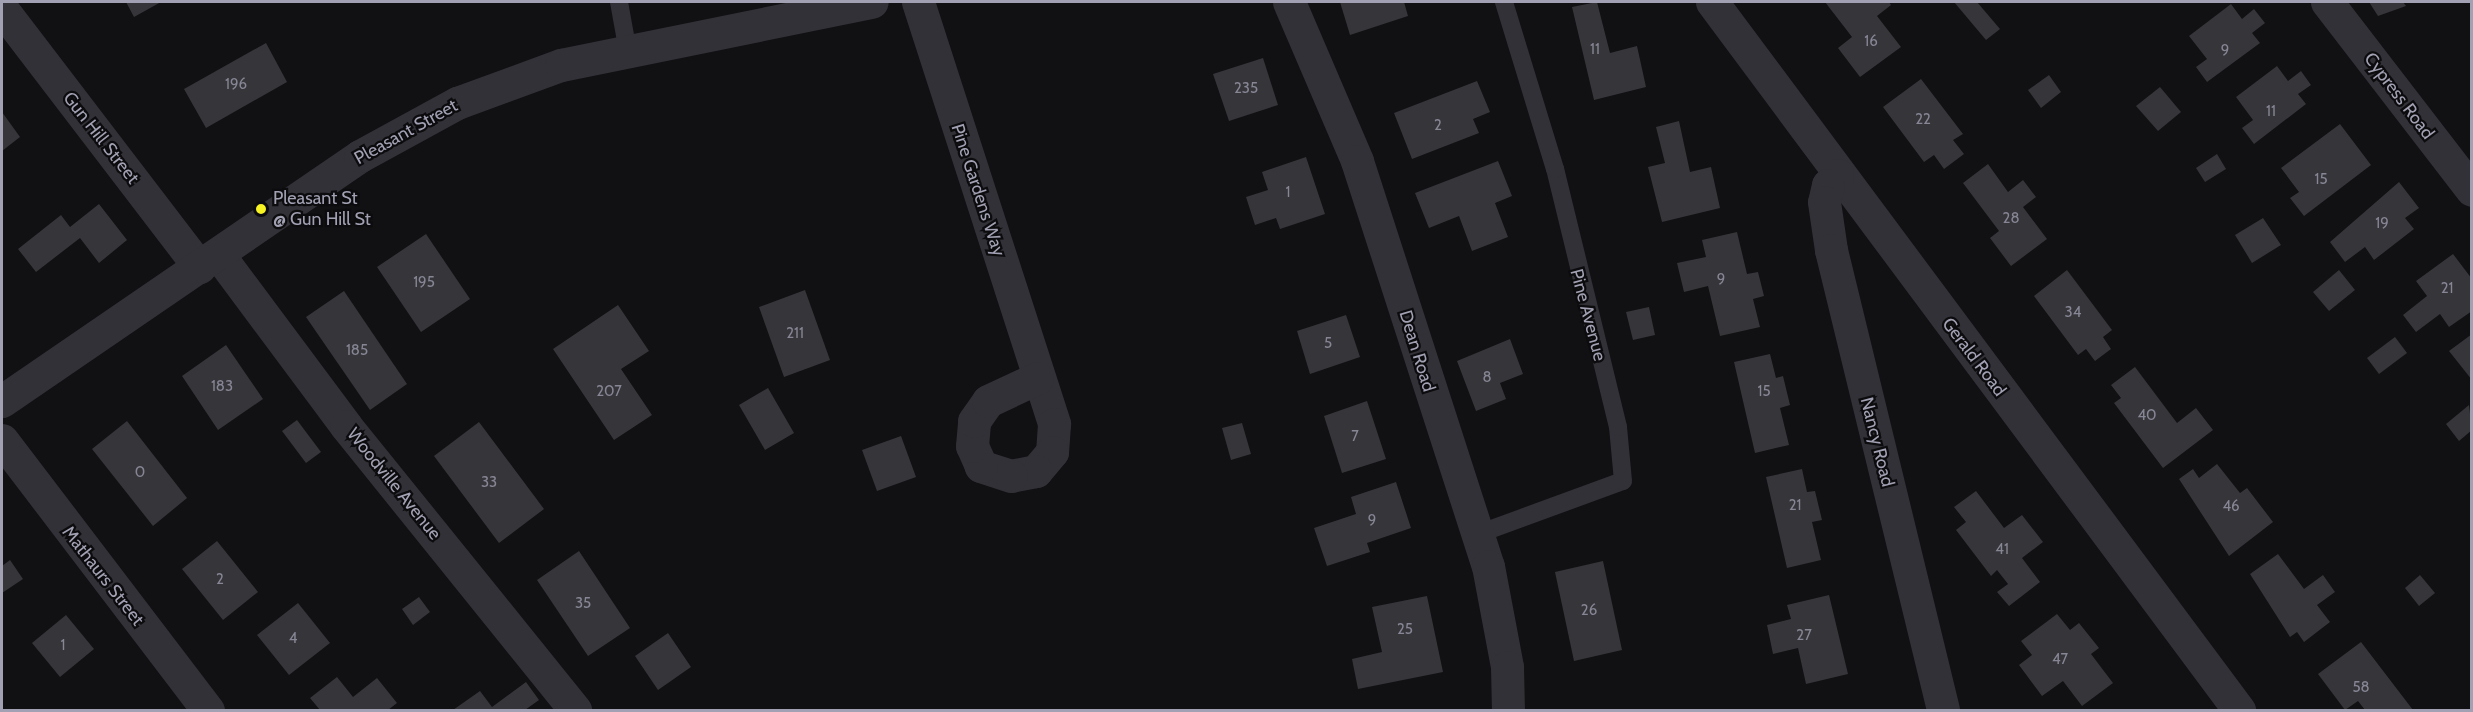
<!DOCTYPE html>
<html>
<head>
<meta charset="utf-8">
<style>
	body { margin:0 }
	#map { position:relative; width:2473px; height:712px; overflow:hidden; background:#111012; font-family:Cabin,sans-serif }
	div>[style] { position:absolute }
	.building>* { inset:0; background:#36353a }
	.service>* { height:18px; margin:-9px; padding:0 9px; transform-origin:9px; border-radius:9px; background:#323137 }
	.minor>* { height:33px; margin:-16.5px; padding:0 16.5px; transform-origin:16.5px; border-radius:16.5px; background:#323137 }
	.tertiary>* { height:33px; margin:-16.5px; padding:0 16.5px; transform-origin:16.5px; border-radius:16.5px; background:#323137 }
	.dots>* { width:16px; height:16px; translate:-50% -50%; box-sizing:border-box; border:3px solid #0c0b0d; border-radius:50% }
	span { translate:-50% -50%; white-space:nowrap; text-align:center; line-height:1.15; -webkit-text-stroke:4.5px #0c0b0d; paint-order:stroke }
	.number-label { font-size:15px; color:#868695 }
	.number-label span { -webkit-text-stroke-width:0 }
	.street-label { font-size:18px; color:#a1a1b3 }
	.poi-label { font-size:18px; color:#a1a1b3 }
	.left { translate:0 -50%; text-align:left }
	.frame { position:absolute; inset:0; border:3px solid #a1a1b3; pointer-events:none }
</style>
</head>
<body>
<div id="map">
	<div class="building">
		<div style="clip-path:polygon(126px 2px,161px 2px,134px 17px)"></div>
		<div style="clip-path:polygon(1340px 2px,1404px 2px,1408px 16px,1350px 35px)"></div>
		<div style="clip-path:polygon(1597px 2px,1610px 53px,1637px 46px,1646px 87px,1594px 100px,1572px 7px)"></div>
		<div style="clip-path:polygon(1825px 2px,1889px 2px,1891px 5px,1877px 16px,1901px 47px,1860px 77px,1838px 48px,1852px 37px)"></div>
		<div style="clip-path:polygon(1954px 2px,1977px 2px,2000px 29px,1986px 40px)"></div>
		<div style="clip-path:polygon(2369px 2px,2403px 2px,2406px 6px,2378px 16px)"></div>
		<div style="clip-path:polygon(2231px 4px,2242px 19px,2254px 9px,2265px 23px,2252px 33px,2260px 43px,2207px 82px,2196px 67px,2207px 59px,2189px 36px)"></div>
		<div style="clip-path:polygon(266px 43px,287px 82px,206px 128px,184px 89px)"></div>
		<div style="clip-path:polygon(1263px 58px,1278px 105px,1229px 121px,1213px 74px)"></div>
		<div style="clip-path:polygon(2277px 66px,2288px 81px,2301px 71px,2311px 85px,2298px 94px,2306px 104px,2254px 144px,2242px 128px,2253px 120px,2236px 97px)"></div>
		<div style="clip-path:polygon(2049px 75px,2061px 92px,2041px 108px,2028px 90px)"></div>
		<div style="clip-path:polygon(1921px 79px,1963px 134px,1953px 140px,1964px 154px,1944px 169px,1934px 155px,1924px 162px,1883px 107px)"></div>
		<div style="clip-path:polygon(1477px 81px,1490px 112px,1473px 119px,1479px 133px,1412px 159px,1394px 113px)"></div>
		<div style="clip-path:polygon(2160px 87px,2181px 112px,2158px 131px,2136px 106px)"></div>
		<div style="clip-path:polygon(2px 112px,20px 137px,2px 151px)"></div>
		<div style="clip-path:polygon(1679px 121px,1690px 172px,1711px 167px,1720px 208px,1662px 222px,1648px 167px,1665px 163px,1656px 127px)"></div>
		<div style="clip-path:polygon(2340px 124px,2371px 165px,2304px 216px,2290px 198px,2299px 192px,2281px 168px)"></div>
		<div style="clip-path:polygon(2217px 154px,2226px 169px,2205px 182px,2196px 168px)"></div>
		<div style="clip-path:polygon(1306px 157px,1325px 214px,1280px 229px,1276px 218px,1255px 225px,1246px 197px,1268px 190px,1262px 172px)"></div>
		<div style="clip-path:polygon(1498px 161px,1512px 196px,1495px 203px,1508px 237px,1472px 251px,1459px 216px,1429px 228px,1415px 193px)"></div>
		<div style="clip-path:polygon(1988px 164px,2008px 192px,2023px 180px,2036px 197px,2023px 207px,2047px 239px,2011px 266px,1990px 238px,1999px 231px,1963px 183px)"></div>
		<div style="clip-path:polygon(2399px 182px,2419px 208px,2405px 218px,2414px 229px,2374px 260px,2365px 247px,2345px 262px,2330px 242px)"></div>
		<div style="clip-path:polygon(99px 204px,127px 240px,99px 263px,80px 238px,36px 272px,18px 249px,61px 215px,70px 227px)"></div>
		<div style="clip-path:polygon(2263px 218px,2281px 245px,2252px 263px,2235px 235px)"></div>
		<div style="clip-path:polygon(1737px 232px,1747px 274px,1758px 272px,1764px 296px,1753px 299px,1760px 327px,1720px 336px,1708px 286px,1684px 292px,1677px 263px,1706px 257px,1702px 240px)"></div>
		<div style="clip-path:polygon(426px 234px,470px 299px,421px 332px,377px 267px)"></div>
		<div style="clip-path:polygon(2453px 254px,2472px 279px,2472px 311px,2449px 327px,2440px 314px,2416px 332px,2403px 315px,2427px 296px,2416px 281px)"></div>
		<div style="clip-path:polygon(2067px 270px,2112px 330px,2103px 337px,2111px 349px,2095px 361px,2086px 349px,2078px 355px,2034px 296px)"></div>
		<div style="clip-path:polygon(2339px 270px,2355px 290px,2329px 311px,2313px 292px)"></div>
		<div style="clip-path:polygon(805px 290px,830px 360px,784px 377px,759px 307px)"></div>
		<div style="clip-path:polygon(344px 291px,407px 384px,370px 410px,306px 317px)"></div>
		<div style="clip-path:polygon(618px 305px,649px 351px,621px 369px,652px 415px,614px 440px,553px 349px)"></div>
		<div style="clip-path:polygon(1649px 307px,1655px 335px,1633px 340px,1626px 312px)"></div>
		<div style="clip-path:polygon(1346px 315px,1360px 357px,1310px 374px,1297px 331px)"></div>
		<div style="clip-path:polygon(2472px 334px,2472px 380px,2449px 351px)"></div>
		<div style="clip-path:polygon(2395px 337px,2407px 353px,2379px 374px,2367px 358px)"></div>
		<div style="clip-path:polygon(1510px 339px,1523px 374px,1500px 383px,1506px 399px,1476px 411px,1457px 361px)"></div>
		<div style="clip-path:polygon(226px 345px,263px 399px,218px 430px,182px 376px)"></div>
		<div style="clip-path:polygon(1770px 354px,1776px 378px,1783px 376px,1790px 405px,1780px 408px,1789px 445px,1755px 453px,1734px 362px)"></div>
		<div style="clip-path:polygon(2135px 367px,2177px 423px,2196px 408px,2213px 430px,2163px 468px,2114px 403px,2121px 398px,2111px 385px)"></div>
		<div style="clip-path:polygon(768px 388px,794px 433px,765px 450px,739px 405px)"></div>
		<div style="clip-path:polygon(1367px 401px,1386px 459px,1342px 473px,1324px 416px)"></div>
		<div style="clip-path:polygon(2469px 405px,2472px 430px,2459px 441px,2446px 424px)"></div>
		<div style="clip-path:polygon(297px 420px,321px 452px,306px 463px,282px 431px)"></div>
		<div style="clip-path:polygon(127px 421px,187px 498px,153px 526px,92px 449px)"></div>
		<div style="clip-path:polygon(479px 422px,544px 509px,499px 543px,434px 456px)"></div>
		<div style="clip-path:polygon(1242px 423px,1251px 454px,1231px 460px,1222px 428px)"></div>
		<div style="clip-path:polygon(901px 436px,916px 477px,877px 491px,862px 450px)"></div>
		<div style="clip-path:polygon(2217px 464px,2240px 493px,2247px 488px,2273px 522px,2229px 556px,2179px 479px,2193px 469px,2199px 478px)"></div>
		<div style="clip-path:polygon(1802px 469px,1807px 492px,1815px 491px,1822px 520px,1812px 522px,1821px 560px,1787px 568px,1766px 477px)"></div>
		<div style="clip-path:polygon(1396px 482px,1411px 528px,1367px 543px,1370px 552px,1327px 566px,1314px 528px,1356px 514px,1351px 497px)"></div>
		<div style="clip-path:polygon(1976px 491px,2004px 528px,2022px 515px,2043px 542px,2022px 558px,2040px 582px,2009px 606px,1997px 592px,2008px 584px,1997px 570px,1991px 576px,1956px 530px,1966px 522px,1954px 507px)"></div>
		<div style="clip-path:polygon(217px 541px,258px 592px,223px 620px,182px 569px)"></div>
		<div style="clip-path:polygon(579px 551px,630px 628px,588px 656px,537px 580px)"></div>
		<div style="clip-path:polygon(2278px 554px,2304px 589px,2323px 575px,2335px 592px,2317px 605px,2330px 622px,2304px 642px,2297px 632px,2290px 637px,2250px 574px)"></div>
		<div style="clip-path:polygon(10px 560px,23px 579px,2px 593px,2px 566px)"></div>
		<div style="clip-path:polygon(1603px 561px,1622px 650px,1574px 661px,1555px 572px)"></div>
		<div style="clip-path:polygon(2420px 575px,2435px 593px,2419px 606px,2405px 588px)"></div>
		<div style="clip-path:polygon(1829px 595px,1848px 674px,1806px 684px,1798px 648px,1773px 654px,1767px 625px,1791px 619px,1787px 605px)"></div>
		<div style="clip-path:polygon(1427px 596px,1443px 672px,1358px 689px,1352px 659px,1382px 652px,1372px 607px)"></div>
		<div style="clip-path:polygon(419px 597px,430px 612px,413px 625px,402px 609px)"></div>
		<div style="clip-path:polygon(298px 603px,330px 643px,289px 675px,257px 635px)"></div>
		<div style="clip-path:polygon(2057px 614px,2070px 630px,2079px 623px,2099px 648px,2091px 654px,2113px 683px,2082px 706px,2063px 681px,2042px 696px,2019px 665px,2032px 655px,2021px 641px)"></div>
		<div style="clip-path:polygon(66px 615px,94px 649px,60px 677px,32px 643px)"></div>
		<div style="clip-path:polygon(668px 633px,691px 667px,658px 690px,635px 656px)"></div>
		<div style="clip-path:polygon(2361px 642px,2413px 710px,2365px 710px,2358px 701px,2345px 710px,2318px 674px)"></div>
		<div style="clip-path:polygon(337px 677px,353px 697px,377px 678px,397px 703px,388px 710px,320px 710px,310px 698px)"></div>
		<div style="clip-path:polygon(526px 682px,539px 700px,525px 710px,453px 710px,480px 691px,492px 707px)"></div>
	</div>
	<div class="service">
		<div style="left:619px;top:2px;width:51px;rotate:79.8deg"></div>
		<div style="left:1478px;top:534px;width:154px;rotate:-20.1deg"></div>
		<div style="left:1623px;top:481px;width:54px;rotate:-95.3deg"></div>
		<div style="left:1618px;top:427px;width:266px;rotate:-103.7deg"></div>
		<div style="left:1555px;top:169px;width:175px;rotate:-107deg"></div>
	</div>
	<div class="minor">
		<div style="left:918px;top:2px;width:443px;rotate:72.1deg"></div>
		<div style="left:1054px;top:424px;width:28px;rotate:94deg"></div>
		<div style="left:1052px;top:452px;width:25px;rotate:130deg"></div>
		<div style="left:1036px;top:471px;width:25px;rotate:169deg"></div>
		<div style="left:1011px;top:476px;width:32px;rotate:-162deg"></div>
		<div style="left:981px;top:466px;width:22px;rotate:-114deg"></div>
		<div style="left:972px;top:446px;width:25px;rotate:-85deg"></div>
		<div style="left:974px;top:421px;width:24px;rotate:-55deg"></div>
		<div style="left:988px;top:401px;width:54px;rotate:-25.1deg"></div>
		<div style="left:1289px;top:2px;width:173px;rotate:66.8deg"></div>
		<div style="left:1357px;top:161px;width:426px;rotate:72.1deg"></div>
		<div style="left:1488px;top:566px;width:103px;rotate:79.3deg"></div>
		<div style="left:1507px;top:667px;width:43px;rotate:88.7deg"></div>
		<div style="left:1712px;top:2px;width:883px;rotate:53.34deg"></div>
		<div style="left:2327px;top:2px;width:237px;rotate:52.4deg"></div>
		<div style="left:2px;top:9px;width:325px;rotate:52.6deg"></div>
		<div style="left:1838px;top:175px;width:14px;rotate:135deg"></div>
		<div style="left:1828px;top:185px;width:17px;rotate:103deg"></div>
		<div style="left:1824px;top:202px;width:49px;rotate:81.7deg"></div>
		<div style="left:1831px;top:250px;width:473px;rotate:76.3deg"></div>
		<div style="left:218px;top:254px;width:214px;rotate:53.3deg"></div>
		<div style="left:346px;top:426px;width:365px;rotate:51.1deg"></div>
		<div style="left:2px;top:440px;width:340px;rotate:52.7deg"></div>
	</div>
	<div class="tertiary">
		<div style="left:2px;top:401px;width:434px;rotate:-34.4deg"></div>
		<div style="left:360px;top:156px;width:111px;rotate:-28.7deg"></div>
		<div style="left:457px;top:103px;width:111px;rotate:-20.1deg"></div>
		<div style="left:561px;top:65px;width:317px;rotate:-11.5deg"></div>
	</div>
	<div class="dots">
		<div style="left:261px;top:209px;background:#f8f322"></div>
	</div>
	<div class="number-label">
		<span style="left:1871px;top:42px">16</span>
		<span style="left:1595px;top:50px">11</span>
		<span style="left:2225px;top:51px">9</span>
		<span style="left:236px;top:85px">196</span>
		<span style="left:1246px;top:89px">235</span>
		<span style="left:2271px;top:112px">11</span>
		<span style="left:1923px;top:120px">22</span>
		<span style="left:1438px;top:126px">2</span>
		<span style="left:2321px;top:180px">15</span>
		<span style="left:1288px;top:193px">1</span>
		<span style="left:2011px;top:219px">28</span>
		<span style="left:2382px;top:224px">19</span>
		<span style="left:1721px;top:280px">9</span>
		<span style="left:424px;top:283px">195</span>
		<span style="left:2447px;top:289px">21</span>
		<span style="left:2073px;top:313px">34</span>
		<span style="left:795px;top:334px">211</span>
		<span style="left:1328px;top:344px">5</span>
		<span style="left:357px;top:351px">185</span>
		<span style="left:1487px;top:378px">8</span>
		<span style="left:222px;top:387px">183</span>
		<span style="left:609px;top:392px">207</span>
		<span style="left:1764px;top:392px">15</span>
		<span style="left:2147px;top:416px">40</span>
		<span style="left:1355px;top:437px">7</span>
		<span style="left:140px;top:473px">0</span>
		<span style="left:489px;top:483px">33</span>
		<span style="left:1795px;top:506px">21</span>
		<span style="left:2231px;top:507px">46</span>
		<span style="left:1372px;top:521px">9</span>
		<span style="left:2002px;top:550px">41</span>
		<span style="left:220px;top:580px">2</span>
		<span style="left:583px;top:604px">35</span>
		<span style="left:1589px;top:611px">26</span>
		<span style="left:1405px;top:630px">25</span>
		<span style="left:1804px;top:636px">27</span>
		<span style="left:293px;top:639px">4</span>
		<span style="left:63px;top:646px">1</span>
		<span style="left:2060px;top:660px">47</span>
		<span style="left:2361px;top:688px">58</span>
	</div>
	<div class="street-label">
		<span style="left:2399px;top:96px;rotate:53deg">Cypress Road</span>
		<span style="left:406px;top:132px;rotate:-29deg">Pleasant Street</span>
		<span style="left:101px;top:138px;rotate:52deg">Gun Hill Street</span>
		<span style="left:978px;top:190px;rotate:72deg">Pine Gardens Way</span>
		<span style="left:1588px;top:315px;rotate:75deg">Pine Avenue</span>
		<span style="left:1417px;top:351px;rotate:73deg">Dean Road</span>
		<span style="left:1974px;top:357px;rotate:53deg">Gerald Road</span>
		<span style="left:1877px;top:442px;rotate:76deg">Nancy Road</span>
		<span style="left:394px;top:484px;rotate:51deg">Woodville Avenue</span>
		<span style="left:103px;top:576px;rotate:52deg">Mathaurs Street</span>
	</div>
	<div class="poi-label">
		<span class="left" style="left:273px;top:209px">Pleasant St<br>@ Gun Hill St</span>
	</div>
	<div class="frame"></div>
</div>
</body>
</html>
